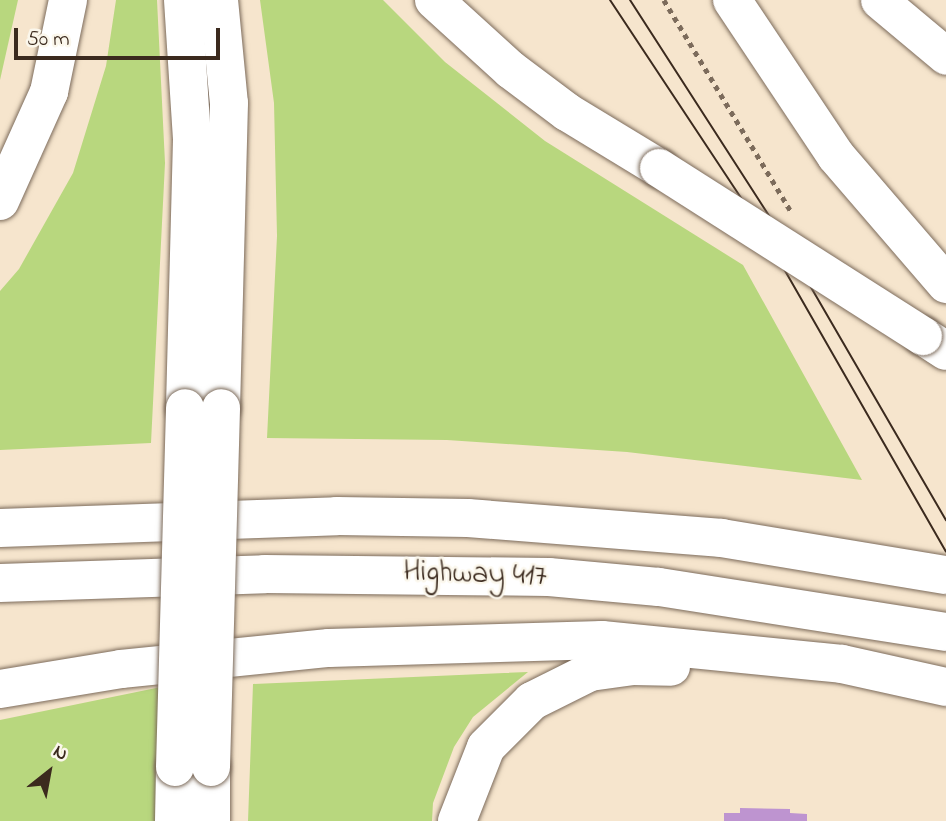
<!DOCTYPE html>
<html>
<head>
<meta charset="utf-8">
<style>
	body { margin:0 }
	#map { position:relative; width:946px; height:821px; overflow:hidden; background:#f6e5cd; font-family:"Indie Flower",sans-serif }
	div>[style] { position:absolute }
	.green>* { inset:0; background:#b8d77e }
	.building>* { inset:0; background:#be94d0 }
	.path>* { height:4.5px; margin-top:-2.25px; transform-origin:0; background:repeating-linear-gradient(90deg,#7c6b5b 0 5px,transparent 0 10px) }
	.roads { filter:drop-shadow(0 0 2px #7c6b5b) drop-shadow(0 0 2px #7c6b5b) }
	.secondary>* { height:37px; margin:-18.5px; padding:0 18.5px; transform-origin:18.5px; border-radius:18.5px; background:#fff }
	.highway>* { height:38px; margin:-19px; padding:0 19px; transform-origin:19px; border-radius:19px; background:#fff }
	.tram>* { height:2px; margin:-1px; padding:0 1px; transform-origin:1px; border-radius:1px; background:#3b2a1e }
	.bridges { filter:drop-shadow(0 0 2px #7c6b5b) drop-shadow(0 0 2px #7c6b5b) }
	.highway-bridge>* { height:38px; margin:-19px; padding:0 19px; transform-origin:19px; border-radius:19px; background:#fff }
	span { translate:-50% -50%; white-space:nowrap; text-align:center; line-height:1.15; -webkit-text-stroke:5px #fbf7ec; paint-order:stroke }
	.street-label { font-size:30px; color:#3b2a1e }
	.north { position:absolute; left:14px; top:737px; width:70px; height:70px; -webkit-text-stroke:5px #fbf7ec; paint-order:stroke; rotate:31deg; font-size:19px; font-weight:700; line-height:28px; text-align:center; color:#3b2a1e }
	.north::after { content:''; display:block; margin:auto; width:24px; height:32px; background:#3b2a1e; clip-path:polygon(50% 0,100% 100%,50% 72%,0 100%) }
	.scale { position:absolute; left:14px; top:28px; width:206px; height:32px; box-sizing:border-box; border:4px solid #3b2a1e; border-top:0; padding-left:9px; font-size:21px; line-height:24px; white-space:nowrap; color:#3b2a1e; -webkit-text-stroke:5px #fbf7ec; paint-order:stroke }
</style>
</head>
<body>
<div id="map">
	<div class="green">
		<div style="clip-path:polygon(0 0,18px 0,0 80px)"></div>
		<div style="clip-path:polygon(116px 0,157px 0,165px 163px,151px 443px,0 450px,0 291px,19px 269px,73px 173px,106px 66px)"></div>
		<div style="clip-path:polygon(260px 0,383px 0,445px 62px,545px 141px,743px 265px,862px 480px,627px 452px,447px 440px,267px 438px,277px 236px,274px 103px)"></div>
		<div style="clip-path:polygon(528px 672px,473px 717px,454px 747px,433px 803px,432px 821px,248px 821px,253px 684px)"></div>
		<div style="clip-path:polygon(161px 687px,155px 821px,0 821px,0 720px)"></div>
	</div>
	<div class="building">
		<div style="clip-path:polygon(740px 808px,790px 809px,790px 813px,807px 814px,807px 821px,724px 821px,724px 813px,740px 813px)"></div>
	</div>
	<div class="path">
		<div style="left:664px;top:0;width:249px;rotate:59deg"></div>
	</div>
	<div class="roads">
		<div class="secondary">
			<div style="left:879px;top:0;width:87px;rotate:39.9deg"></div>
		</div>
		<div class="highway">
			<div style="left:183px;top:0;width:139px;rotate:86.3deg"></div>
			<div style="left:192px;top:139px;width:269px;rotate:91.5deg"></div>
			<div style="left:219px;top:0;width:103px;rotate:84.5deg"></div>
			<div style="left:229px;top:103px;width:305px;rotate:91.5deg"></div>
			<div style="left:434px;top:0;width:104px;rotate:42.3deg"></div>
			<div style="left:511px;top:70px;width:70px;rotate:36.9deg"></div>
			<div style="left:567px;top:112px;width:108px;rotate:31.3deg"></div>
			<div style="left:732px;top:0;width:187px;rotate:56.3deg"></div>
			<div style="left:836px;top:156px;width:169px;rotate:49.3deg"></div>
			<div style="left:0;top:201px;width:120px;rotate:-65.8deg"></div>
			<div style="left:49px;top:92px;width:94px;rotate:-78.3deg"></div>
			<div style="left:923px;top:336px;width:27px;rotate:33deg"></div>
			<div style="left:0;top:528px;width:337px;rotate:-2deg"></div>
			<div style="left:337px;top:516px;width:131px;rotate:0.9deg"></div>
			<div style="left:468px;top:518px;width:255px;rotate:4.5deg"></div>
			<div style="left:722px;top:538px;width:227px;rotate:9.4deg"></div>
			<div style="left:0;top:583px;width:265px;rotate:-1.9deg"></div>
			<div style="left:265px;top:574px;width:284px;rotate:0.6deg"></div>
			<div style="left:549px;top:577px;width:110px;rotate:5.2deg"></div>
			<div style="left:659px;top:587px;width:291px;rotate:8.9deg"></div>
			<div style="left:0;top:689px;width:123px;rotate:-9.4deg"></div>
			<div style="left:121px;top:669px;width:209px;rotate:-5.8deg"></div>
			<div style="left:329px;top:648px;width:273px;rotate:-1.7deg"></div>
			<div style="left:602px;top:640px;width:241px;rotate:5.7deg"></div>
			<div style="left:842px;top:664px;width:107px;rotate:12.5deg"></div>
			<div style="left:211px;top:767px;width:54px;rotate:90deg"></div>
			<div style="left:174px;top:821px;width:54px;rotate:-88.9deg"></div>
			<div style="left:457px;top:821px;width:79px;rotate:-68.6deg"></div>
			<div style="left:486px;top:747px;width:65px;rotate:-45deg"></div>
			<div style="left:532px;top:701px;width:65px;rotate:-26.6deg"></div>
			<div style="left:590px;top:672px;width:42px;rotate:-8.1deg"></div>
			<div style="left:632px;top:666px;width:39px;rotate:1deg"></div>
		</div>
	</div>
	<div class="tram">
		<div style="left:610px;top:0;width:272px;rotate:56.5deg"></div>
		<div style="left:760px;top:227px;width:374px;rotate:60.2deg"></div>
		<div style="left:630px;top:0;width:262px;rotate:57.2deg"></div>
		<div style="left:772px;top:220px;width:347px;rotate:59.9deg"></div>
	</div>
	<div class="bridges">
		<div class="highway-bridge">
			<div style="left:659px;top:168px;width:313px;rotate:32.5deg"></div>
			<div style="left:175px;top:767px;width:359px;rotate:-88.4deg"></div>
			<div style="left:211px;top:767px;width:359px;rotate:-88.4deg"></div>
		</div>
	</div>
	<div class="street-label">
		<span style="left:475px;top:575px;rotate:2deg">Highway 417</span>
	</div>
	<div class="north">N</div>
	<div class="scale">50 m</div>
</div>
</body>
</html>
